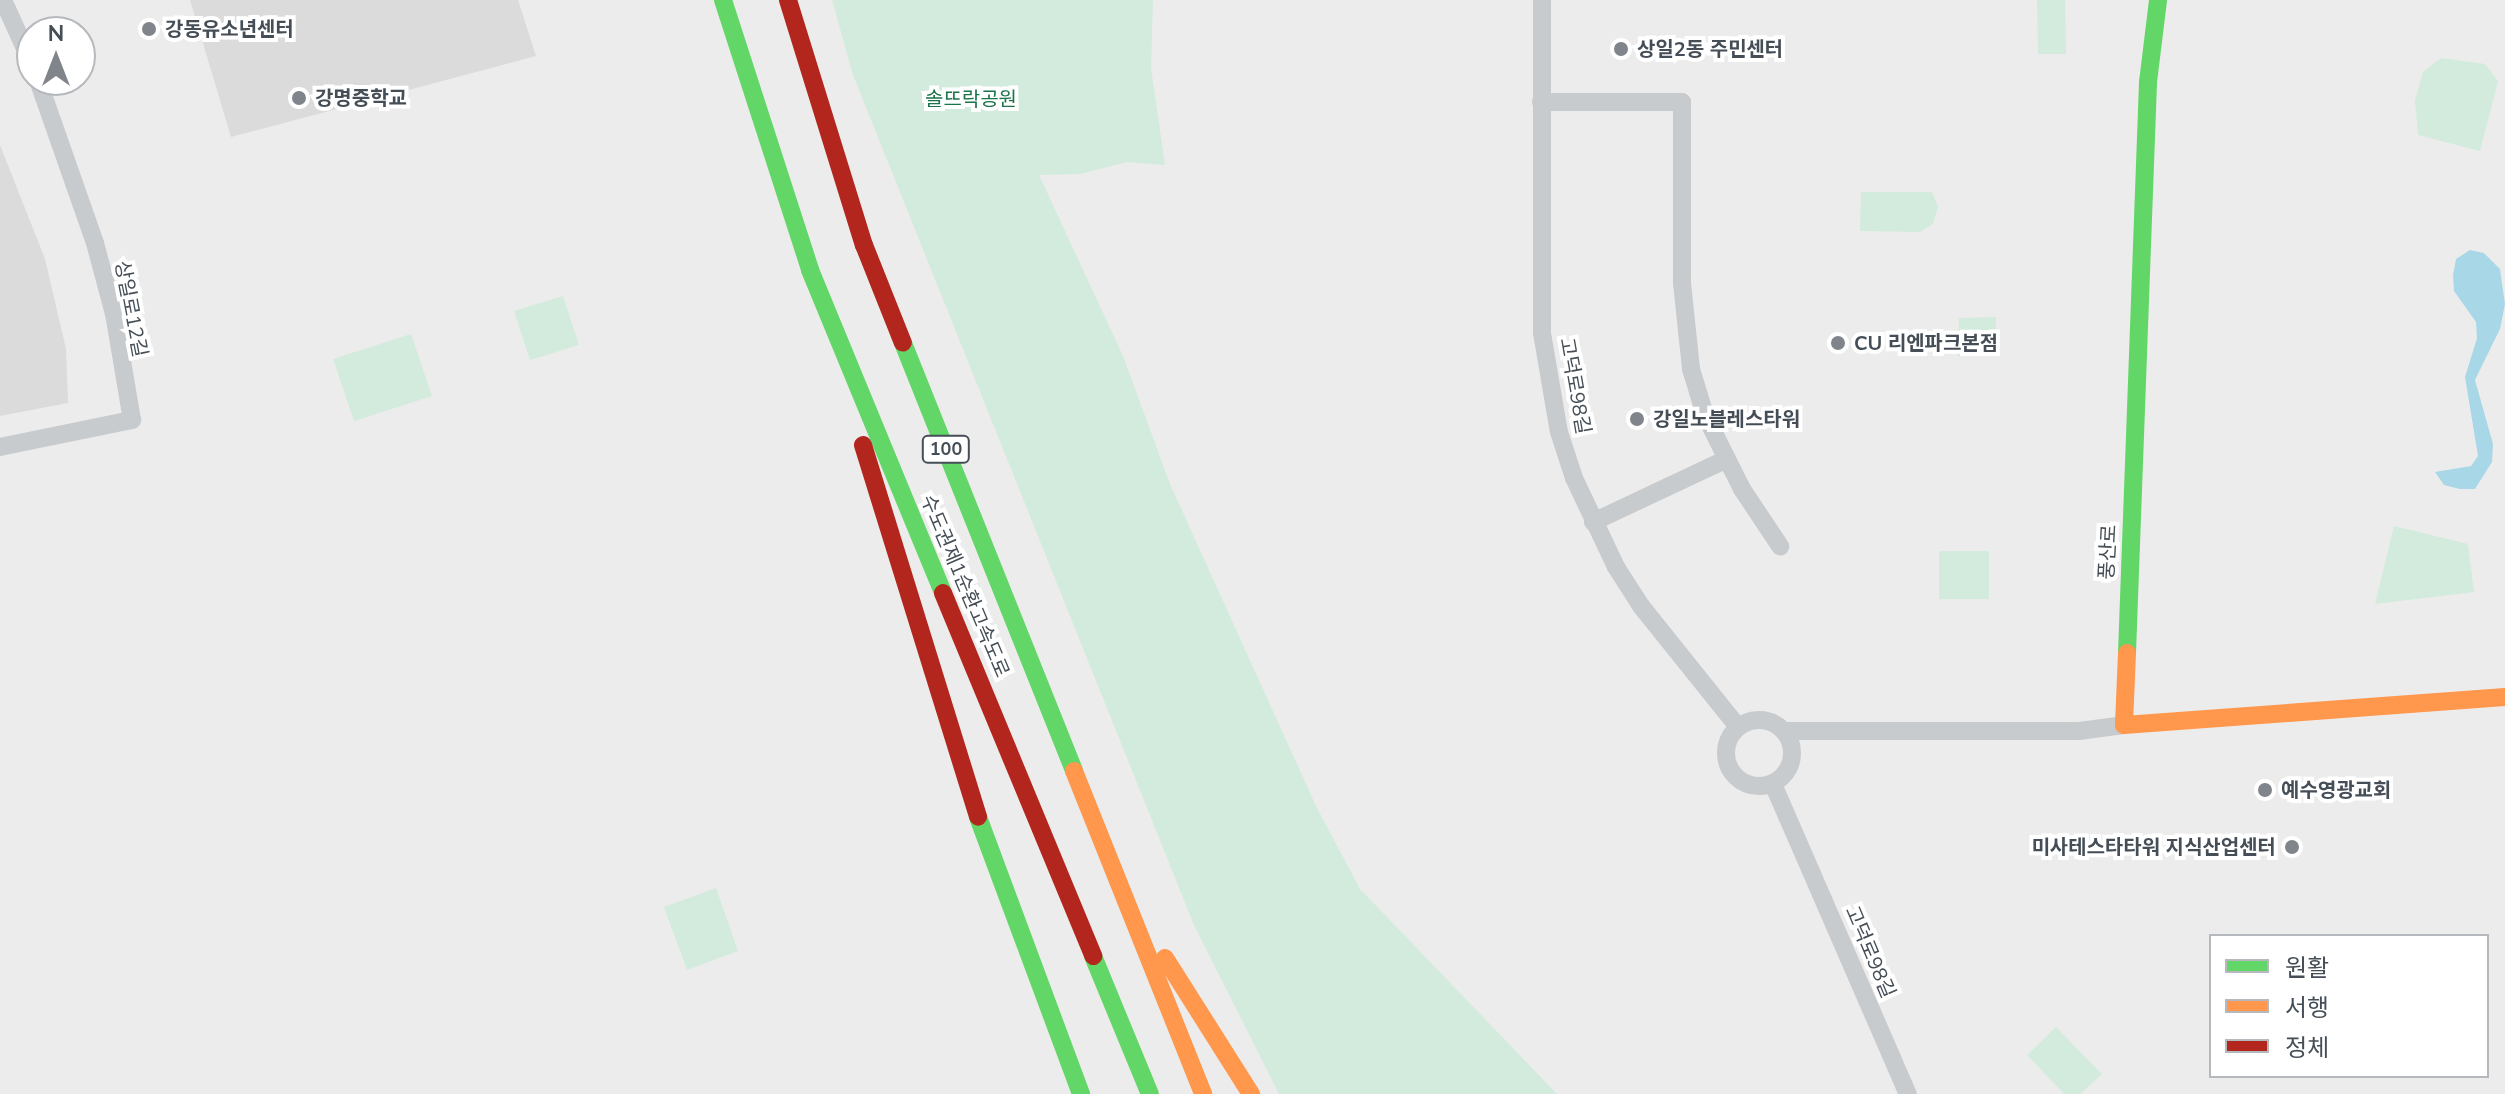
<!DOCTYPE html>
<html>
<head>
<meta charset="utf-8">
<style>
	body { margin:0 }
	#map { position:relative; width:2505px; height:1094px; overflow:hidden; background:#edecec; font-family:"Nunito Sans","Noto Sans KR",sans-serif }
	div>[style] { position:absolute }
	.education>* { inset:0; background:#dbdbdb }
	.green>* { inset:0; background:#d2ebdc }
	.water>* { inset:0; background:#a8d8e7 }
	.street>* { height:18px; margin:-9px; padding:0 9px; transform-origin:9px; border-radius:9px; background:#c8cbcd }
	.street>.ring { margin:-9px; padding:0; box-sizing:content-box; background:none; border:18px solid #c8cbcd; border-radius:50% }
	.fast>* { height:18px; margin:-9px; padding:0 9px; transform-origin:9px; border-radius:9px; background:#63d668 }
	.slow>* { height:18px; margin:-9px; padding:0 9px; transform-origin:9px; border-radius:9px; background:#ff974d }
	.jam>* { height:18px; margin:-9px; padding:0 9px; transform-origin:9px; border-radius:9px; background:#b3261e }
	.dots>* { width:22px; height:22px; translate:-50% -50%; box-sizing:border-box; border:4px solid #fff; border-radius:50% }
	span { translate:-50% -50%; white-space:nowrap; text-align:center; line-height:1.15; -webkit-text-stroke:8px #fff; paint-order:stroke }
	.shield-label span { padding:2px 6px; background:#fff; border:2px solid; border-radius:6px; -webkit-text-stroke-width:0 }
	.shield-label { font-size:18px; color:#454e57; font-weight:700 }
	.poi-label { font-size:20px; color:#454e57; font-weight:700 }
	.left { translate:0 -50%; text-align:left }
	.right { translate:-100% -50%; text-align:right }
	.park-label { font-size:20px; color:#1c734a }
	.street-label { font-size:20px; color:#454e57 }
	.legend { position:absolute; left:2209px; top:934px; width:280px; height:144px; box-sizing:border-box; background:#fff; border:2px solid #b5b8bc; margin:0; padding:10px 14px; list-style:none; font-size:24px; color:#454e57 }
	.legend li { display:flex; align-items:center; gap:16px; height:40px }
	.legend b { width:40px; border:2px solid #b5b8bc }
	.north { position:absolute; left:16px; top:16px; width:80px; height:80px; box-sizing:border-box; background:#fff; border:2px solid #b5b8bc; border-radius:50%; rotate:0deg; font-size:22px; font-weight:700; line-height:32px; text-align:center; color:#454e57 }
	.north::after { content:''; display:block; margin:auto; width:28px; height:36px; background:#80858b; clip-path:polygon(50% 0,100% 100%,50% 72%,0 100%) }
</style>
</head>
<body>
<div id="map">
	<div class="education">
		<div style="clip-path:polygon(190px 0,518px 0,536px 56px,231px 137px)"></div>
		<div style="clip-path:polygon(0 145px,45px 259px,66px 349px,68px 403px,0 416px)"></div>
	</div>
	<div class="green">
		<div style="clip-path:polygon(832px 0,1153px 0,1151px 68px,1165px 165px,1127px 162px,1080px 174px,1039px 175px,1123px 356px,1170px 484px,1316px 806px,1360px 889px,1557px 1094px,1279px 1094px,1194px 925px,853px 75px)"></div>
		<div style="clip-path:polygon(2037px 0,2065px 0,2066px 54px,2038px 54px)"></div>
		<div style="clip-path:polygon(2441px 58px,2485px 64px,2498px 81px,2480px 151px,2418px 135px,2415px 100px,2423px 72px)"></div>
		<div style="clip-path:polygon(1861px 192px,1932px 192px,1938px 207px,1933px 224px,1920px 232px,1860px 231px)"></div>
		<div style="clip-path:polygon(563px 296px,579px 345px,530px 360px,514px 311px)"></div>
		<div style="clip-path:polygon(1996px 317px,1996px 335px,1958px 357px,1959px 318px)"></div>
		<div style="clip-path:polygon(411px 334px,432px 396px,354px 421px,333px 359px)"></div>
		<div style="clip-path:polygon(2394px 526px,2468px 544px,2474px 592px,2375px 604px)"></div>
		<div style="clip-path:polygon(1939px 551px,1989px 551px,1989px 599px,1939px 599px)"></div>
		<div style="clip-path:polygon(716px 888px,738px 951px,687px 970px,664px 907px)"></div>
		<div style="clip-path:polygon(2056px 1027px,2102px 1074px,2080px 1094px,2064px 1094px,2027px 1055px)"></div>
	</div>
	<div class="water">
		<div style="clip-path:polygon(2470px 250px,2484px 253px,2500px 269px,2505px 304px,2500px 329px,2475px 380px,2493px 444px,2492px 462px,2475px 489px,2460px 489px,2444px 485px,2435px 472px,2471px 466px,2478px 456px,2465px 377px,2477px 338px,2476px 322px,2454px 291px,2453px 275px,2456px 259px)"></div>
	</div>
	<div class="street">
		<div style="left:3px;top:0;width:70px;rotate:65.6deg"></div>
		<div style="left:1542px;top:0;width:333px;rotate:90deg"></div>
		<div style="left:1542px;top:333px;width:100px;rotate:80.3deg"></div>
		<div style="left:1559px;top:432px;width:48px;rotate:71.9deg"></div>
		<div style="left:1574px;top:478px;width:98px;rotate:64.7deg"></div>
		<div style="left:1616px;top:567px;width:46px;rotate:57.3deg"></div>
		<div style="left:1641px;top:606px;width:155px;rotate:51.3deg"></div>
		<div style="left:1541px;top:102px;width:141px"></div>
		<div style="left:1682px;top:102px;width:181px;rotate:90deg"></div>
		<div style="left:1682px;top:283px;width:86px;rotate:84deg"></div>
		<div style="left:1691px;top:369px;width:48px;rotate:73.1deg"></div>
		<div style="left:1705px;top:415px;width:83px;rotate:63.4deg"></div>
		<div style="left:1742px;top:489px;width:69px;rotate:56.3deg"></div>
		<div style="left:0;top:447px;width:135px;rotate:-11.6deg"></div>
		<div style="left:132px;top:420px;width:108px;rotate:-99.6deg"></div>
		<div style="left:114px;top:314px;width:73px;rotate:-105deg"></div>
		<div style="left:95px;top:243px;width:173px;rotate:-109.3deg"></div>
		<div style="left:1593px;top:522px;width:148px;rotate:-25.2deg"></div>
		<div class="ring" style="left:1726px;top:720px;width:48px;height:48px"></div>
		<div style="left:1784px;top:731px;width:295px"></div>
		<div style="left:2079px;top:731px;width:45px;rotate:-7.6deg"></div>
		<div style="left:1773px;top:784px;width:338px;rotate:66.5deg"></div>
	</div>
	<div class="fast">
		<div style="left:723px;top:0;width:284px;rotate:72.1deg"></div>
		<div style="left:810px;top:270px;width:349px;rotate:67.6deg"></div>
		<div style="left:903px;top:343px;width:461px;rotate:68.2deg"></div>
		<div style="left:2127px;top:653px;width:571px;rotate:-87.89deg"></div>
		<div style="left:2148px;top:82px;width:83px;rotate:-83deg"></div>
		<div style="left:978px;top:817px;width:296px;rotate:69.6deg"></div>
		<div style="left:1093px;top:956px;width:149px;rotate:67.6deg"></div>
	</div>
	<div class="slow">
		<div style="left:2127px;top:653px;width:72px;rotate:92.4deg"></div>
		<div style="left:2124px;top:725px;width:382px;rotate:-4.2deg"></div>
		<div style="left:1074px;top:771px;width:348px;rotate:68.2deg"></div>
		<div style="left:1165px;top:958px;width:161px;rotate:57.7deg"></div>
	</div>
	<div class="jam">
		<div style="left:788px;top:0;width:257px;rotate:72.8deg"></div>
		<div style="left:864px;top:245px;width:105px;rotate:68.3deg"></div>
		<div style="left:863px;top:445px;width:389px;rotate:72.8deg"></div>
		<div style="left:943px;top:593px;width:393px;rotate:67.5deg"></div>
	</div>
	<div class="dots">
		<div style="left:149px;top:29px;background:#80858b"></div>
		<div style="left:1621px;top:49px;background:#80858b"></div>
		<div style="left:299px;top:98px;background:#80858b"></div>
		<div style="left:1838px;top:343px;background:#80858b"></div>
		<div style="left:1637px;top:419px;background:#80858b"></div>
		<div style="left:2265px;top:790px;background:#80858b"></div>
		<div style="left:2292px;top:847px;background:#80858b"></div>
	</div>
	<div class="shield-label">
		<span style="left:946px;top:449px">100</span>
	</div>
	<div class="poi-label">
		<span class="left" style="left:165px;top:29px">강동유소년센터</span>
		<span class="left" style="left:1637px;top:49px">상일2동 주민센터</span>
		<span class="left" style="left:315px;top:98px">강명중학교</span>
		<span class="left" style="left:1854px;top:343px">CU 리엔파크본점</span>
		<span class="left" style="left:1653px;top:419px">강일노블레스타워</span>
		<span class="left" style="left:2281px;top:790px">예수영광교회</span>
		<span class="right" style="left:2276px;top:847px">미사테스타타워 지식산업센터</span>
	</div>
	<div class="park-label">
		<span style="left:971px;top:99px">솔뜨락공원</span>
	</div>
	<div class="street-label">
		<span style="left:131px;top:309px;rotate:79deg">상일로12길</span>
		<span style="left:1575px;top:386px;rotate:80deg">고덕로98길</span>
		<span style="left:2108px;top:552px;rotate:-87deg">풍산로</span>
		<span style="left:965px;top:586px;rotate:67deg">수도권제1순환고속도로</span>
		<span style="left:1870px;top:952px;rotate:67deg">고덕로98길</span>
	</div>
	<ul class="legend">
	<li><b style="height:10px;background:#63d668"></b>원활</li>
	<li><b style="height:10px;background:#ff974d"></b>서행</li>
	<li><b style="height:10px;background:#b3261e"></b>정체</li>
	</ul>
	<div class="north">N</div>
</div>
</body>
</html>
